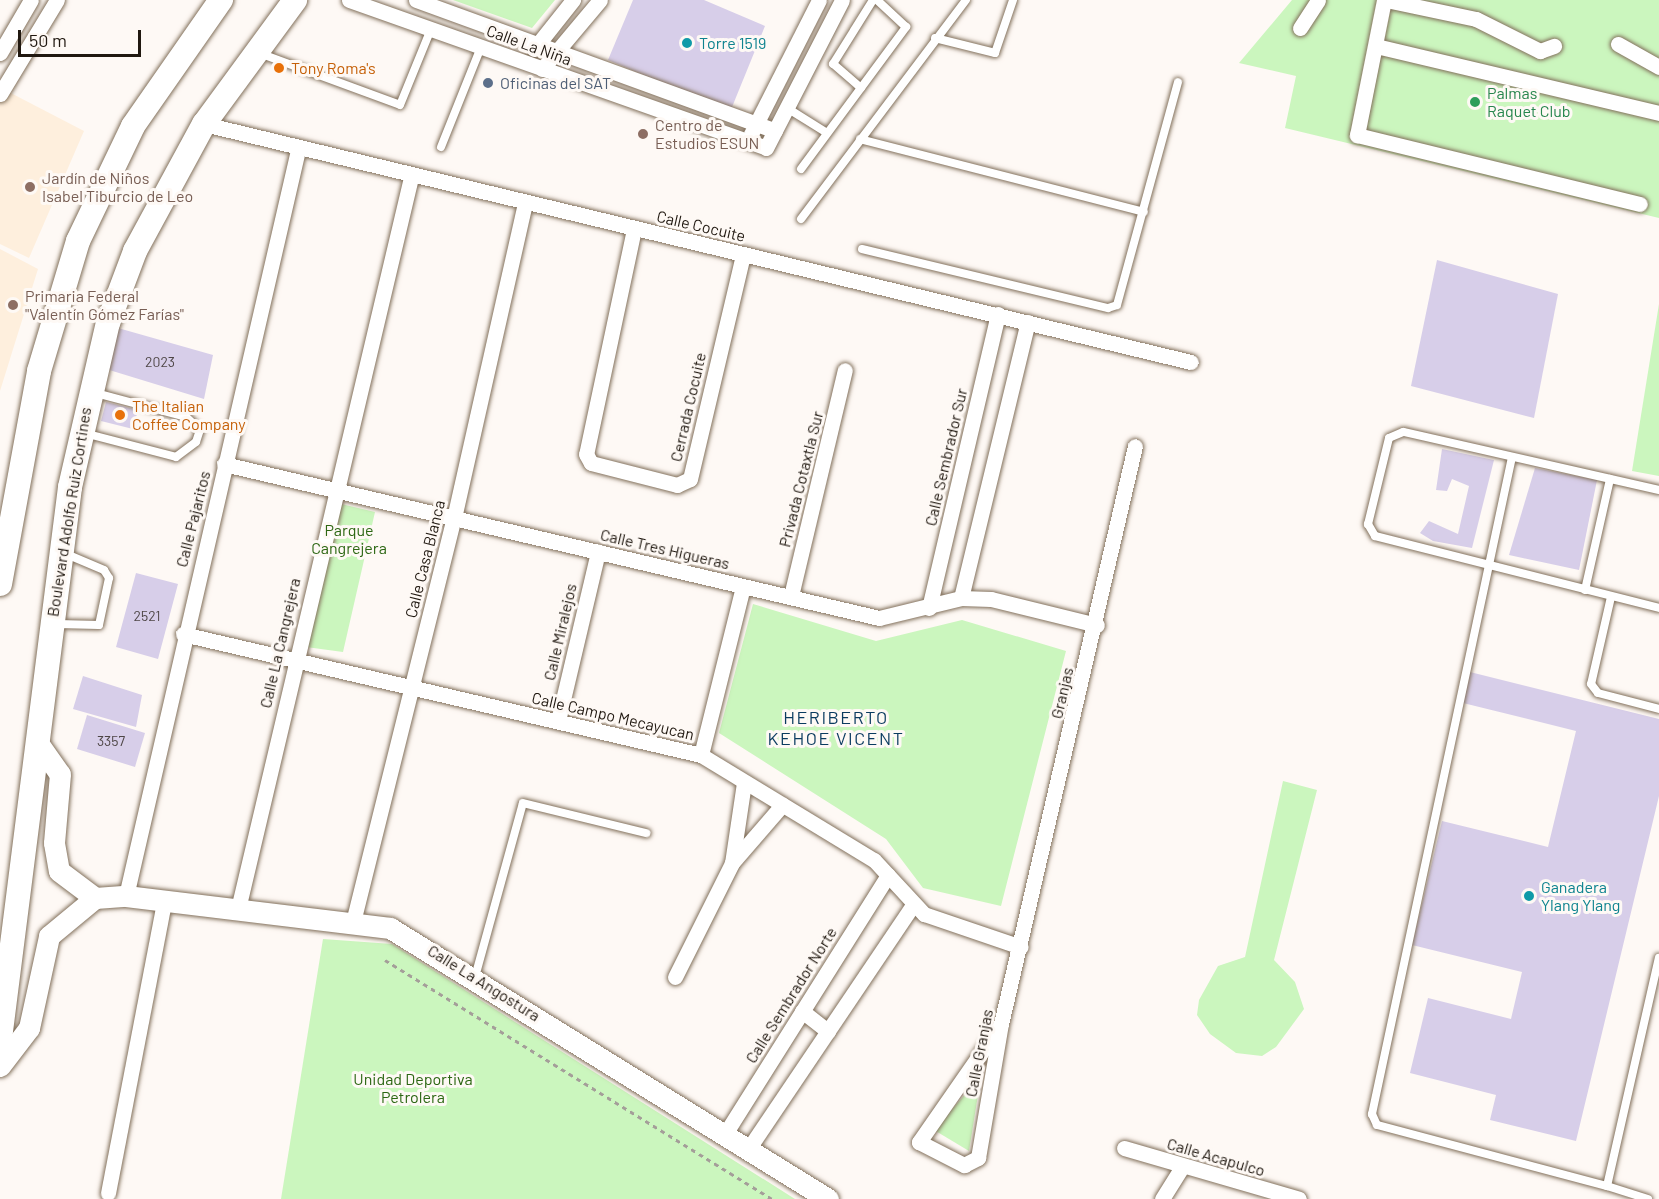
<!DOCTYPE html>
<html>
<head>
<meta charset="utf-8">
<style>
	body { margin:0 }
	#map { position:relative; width:1659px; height:1199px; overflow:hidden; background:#fef9f5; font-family:Barlow,sans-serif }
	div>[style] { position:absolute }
	.built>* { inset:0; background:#feefdd }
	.green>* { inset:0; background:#cbf6be }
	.building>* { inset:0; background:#d7cee9 }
	.path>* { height:3px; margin-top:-1.5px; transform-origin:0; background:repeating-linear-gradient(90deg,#a49e99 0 4.5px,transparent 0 9px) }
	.roads { filter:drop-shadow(0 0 2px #82705b) drop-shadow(0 0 2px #82705b) }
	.lane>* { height:8px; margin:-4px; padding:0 4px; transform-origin:4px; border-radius:4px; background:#fff }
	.street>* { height:15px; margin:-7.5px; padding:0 7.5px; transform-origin:7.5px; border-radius:7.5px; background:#fff }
	.secondary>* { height:21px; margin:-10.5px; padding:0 10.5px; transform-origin:10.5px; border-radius:10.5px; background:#fff }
	.primary>* { height:24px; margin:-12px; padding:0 12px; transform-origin:12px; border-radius:12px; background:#fff }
	.dots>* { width:16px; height:16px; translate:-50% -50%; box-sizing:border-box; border:3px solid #fef9f5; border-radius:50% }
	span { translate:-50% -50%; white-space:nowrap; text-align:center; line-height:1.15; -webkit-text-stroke:6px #fef9f5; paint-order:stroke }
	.number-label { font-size:14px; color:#4e4646 }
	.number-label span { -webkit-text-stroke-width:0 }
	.culture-label { font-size:16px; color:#0d838f }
	.left { translate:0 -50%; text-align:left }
	.street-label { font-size:16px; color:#201810 }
	.food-label { font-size:16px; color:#c56008 }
	.service-label { font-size:16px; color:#4e5e75 }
	.leisure-label { font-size:16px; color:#27864d }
	.education-label { font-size:16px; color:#785e54 }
	.park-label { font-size:16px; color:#2c6713 }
	.neighbourhood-label { font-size:18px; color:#0a3b5f; letter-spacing:1.5px }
	.scale { position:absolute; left:18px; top:30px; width:123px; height:27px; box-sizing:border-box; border:3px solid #201810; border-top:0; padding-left:8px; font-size:18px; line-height:21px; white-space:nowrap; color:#201810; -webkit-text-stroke:4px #fef9f5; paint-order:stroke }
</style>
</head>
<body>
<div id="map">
	<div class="built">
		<div style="clip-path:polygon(5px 90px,84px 131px,29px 258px,0 244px,0 102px)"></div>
		<div style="clip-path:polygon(0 249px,38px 269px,0 391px)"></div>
	</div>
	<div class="green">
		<div style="clip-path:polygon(453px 0,555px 0,532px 28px)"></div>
		<div style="clip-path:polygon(1292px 0,1659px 0,1659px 218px,1285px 128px,1296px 76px,1239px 63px)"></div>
		<div style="clip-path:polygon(1659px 304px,1659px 476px,1632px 471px)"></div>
		<div style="clip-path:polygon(337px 503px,375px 512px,343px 652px,306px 647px)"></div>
		<div style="clip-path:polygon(753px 604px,876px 641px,962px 620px,1066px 651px,1001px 906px,923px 888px,886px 839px,719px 733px)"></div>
		<div style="clip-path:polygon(1283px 781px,1317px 790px,1274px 960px,1295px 982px,1304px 1009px,1276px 1047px,1262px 1056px,1236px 1053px,1210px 1034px,1197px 1015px,1199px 1000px,1218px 966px,1245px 957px)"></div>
		<div style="clip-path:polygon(323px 939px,392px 944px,795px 1199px,281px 1199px)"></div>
		<div style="clip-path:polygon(981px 1076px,969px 1151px,934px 1130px)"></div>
	</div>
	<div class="building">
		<div style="clip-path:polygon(633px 0,704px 0,765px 26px,730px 112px,608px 60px)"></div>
		<div style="clip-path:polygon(1437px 260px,1558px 294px,1534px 418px,1411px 386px)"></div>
		<div style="clip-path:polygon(118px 328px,213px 355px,204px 399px,106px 369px)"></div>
		<div style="clip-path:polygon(106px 402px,138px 410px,133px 429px,101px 421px)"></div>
		<div style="clip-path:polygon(1442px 449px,1494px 460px,1472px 548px,1433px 541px,1420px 533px,1429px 521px,1458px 534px,1469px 486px,1452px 479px,1447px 491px,1436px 490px)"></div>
		<div style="clip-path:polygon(1535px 468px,1597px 480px,1579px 570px,1509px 555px)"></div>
		<div style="clip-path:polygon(136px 573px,178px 584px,158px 659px,116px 647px)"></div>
		<div style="clip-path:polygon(1470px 672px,1659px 719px,1659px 796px,1576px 1141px,1490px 1120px,1496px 1095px,1410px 1073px,1428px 998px,1511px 1019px,1522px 972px,1412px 945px,1442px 821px,1548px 847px,1576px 731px,1463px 703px)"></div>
		<div style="clip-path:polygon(83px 676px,142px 695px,136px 727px,73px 709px)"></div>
		<div style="clip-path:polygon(87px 715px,145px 733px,135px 767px,77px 749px)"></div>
	</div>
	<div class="path">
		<div style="left:385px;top:960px;width:455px;rotate:31.7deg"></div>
	</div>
	<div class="roads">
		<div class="lane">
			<div style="left:935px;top:38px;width:62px;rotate:14deg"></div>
			<div style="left:995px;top:53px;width:56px;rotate:-71.2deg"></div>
			<div style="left:259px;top:53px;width:150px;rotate:20.2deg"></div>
			<div style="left:400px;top:105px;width:82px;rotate:-67.8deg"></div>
			<div style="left:861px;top:88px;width:37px;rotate:-139deg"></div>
			<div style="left:833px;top:64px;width:75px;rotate:-58deg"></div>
			<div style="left:787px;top:108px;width:47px;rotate:32deg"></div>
			<div style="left:860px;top:139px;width:293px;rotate:14.4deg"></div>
			<div style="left:441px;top:147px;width:108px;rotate:-68.2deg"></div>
			<div style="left:801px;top:169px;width:177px;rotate:-53.5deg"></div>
			<div style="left:906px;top:27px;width:40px;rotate:-137deg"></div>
			<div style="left:801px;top:219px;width:274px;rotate:-53deg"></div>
			<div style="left:862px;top:249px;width:253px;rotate:13.5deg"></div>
			<div style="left:1108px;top:308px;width:9px;rotate:-18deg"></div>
			<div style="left:1117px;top:305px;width:231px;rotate:-74.7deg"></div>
			<div style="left:84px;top:433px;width:95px;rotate:14.6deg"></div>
			<div style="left:176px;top:457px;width:25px;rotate:-37deg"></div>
			<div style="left:196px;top:442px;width:13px;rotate:-72deg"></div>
			<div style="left:200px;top:430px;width:19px;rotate:-137deg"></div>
			<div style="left:186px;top:417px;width:94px;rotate:-165.2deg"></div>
			<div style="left:1512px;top:457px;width:672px;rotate:102.03deg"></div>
			<div style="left:1372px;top:1114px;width:12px;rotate:66deg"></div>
			<div style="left:1377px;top:1125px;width:238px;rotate:14.9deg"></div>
			<div style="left:1607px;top:1186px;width:234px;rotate:-77.2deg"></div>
			<div style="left:1659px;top:490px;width:262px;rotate:-167.2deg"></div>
			<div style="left:1403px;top:432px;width:15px;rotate:157deg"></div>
			<div style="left:1389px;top:438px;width:89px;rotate:103.7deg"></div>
			<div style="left:1368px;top:524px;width:14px;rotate:60deg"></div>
			<div style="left:1375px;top:536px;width:293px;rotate:14.2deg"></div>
			<div style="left:1585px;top:590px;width:114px;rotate:-77.3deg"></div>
			<div style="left:1611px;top:597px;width:89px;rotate:102.9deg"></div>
			<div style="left:1591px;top:684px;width:11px;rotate:52deg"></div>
			<div style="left:1598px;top:693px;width:63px;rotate:14.7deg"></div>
			<div style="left:57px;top:624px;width:42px;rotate:1.4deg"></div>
			<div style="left:99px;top:625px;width:48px;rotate:-78deg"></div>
			<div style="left:109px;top:578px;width:9px;rotate:-122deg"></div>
			<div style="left:104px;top:570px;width:43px;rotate:-157deg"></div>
			<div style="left:475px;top:977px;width:180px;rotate:-74.6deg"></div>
			<div style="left:523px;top:803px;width:127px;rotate:13.7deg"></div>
			<div style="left:1607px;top:1186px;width:43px;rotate:17.6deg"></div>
		</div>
		<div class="street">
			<div style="left:349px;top:0;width:442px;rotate:19.5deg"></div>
			<div style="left:766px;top:148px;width:166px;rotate:-62.8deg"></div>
			<div style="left:416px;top:0;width:382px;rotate:20deg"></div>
			<div style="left:1384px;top:0;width:138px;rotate:101.3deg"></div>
			<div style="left:1357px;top:135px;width:291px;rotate:13.7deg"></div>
			<div style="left:1386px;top:0;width:92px;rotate:11.9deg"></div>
			<div style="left:1476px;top:19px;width:72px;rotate:26.6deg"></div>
			<div style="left:1540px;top:51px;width:15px;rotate:-20deg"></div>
			<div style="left:1300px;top:28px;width:33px;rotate:-57deg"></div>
			<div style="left:1618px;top:44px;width:47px;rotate:29.3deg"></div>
			<div style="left:1376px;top:46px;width:291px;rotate:13.3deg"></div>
			<div style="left:534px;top:49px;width:63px;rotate:-51.5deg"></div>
			<div style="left:0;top:53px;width:61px;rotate:-59.7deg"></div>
			<div style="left:542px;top:69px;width:90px;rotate:-50deg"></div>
			<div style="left:0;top:94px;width:110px;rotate:-58.8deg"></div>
			<div style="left:204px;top:124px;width:1015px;rotate:13.56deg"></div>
			<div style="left:751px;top:134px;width:150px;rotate:-63.1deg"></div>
			<div style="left:634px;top:229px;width:230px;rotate:102deg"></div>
			<div style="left:586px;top:454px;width:10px;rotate:61deg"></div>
			<div style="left:591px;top:463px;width:89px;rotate:14.3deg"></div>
			<div style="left:677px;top:485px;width:14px;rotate:-25deg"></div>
			<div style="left:690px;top:479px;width:231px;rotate:-76.7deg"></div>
			<div style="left:224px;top:464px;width:673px;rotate:13.23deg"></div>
			<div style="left:879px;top:618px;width:84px;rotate:-13.7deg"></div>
			<div style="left:961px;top:598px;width:30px;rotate:2deg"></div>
			<div style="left:991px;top:599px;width:109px;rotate:13.8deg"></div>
			<div style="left:791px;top:596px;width:232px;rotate:-76.6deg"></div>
			<div style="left:961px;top:598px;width:284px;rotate:-76.4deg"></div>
			<div style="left:929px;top:608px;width:302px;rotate:-76.8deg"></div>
			<div style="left:183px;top:634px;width:532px;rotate:13.15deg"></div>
			<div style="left:701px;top:755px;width:202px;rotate:31.3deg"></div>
			<div style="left:874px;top:860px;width:74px;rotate:47.2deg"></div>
			<div style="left:924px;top:914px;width:102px;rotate:18.8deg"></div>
			<div style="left:558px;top:721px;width:174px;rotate:-76.7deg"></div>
			<div style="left:701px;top:755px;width:174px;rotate:-76deg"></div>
			<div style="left:732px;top:863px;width:81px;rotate:-81.5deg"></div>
			<div style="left:126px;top:896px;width:766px;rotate:-77.02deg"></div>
			<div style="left:238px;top:909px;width:752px;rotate:-76.7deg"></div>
			<div style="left:353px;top:922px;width:416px;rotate:-76deg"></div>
			<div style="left:454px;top:518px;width:324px;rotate:-77.3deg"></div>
			<div style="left:675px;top:977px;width:127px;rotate:-63.4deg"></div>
			<div style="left:732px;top:863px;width:77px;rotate:-49.2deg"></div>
			<div style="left:802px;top:1011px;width:33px;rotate:38deg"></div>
			<div style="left:1001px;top:1024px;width:144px;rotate:124.8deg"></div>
			<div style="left:919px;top:1142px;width:51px;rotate:27.1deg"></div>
			<div style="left:964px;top:1165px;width:16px;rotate:-27deg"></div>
			<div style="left:978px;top:1158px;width:136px;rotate:-80.3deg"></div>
			<div style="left:1001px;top:1024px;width:593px;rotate:-76.95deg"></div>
			<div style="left:725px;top:1134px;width:306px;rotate:-57.8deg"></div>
			<div style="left:749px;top:1148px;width:293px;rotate:-56deg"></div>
			<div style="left:1124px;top:1148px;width:182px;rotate:16.2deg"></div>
			<div style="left:108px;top:1193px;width:297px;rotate:-79.1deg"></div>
			<div style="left:1162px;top:1199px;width:36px;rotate:-58deg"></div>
		</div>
		<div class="secondary">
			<div style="left:38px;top:743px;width:38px;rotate:55deg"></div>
			<div style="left:60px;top:774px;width:69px;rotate:95deg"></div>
			<div style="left:54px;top:843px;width:28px;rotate:80deg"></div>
			<div style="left:59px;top:871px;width:45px;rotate:36.9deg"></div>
			<div style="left:0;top:1066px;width:48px;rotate:-52.7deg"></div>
			<div style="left:29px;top:1028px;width:94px;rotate:-77.7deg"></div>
			<div style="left:49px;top:936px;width:60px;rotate:-39.6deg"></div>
			<div style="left:95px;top:898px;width:31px;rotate:-4deg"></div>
			<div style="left:126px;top:896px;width:266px;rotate:6.9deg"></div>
			<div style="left:390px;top:928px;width:515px;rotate:31.75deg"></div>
		</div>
		<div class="primary">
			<div style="left:0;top:584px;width:217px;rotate:-79.6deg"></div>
			<div style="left:39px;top:371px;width:136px;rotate:-73.3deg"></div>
			<div style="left:78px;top:241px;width:127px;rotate:-64.4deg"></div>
			<div style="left:133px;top:126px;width:154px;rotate:-55.1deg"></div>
			<div style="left:0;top:1039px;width:556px;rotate:-82.77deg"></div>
			<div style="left:70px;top:487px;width:168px;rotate:-77deg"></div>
			<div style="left:108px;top:323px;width:77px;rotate:-69.4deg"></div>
			<div style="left:135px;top:251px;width:145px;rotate:-61.5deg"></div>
			<div style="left:204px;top:124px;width:154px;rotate:-53.7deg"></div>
		</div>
	</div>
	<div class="dots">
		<div style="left:687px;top:43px;background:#0f9aa8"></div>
		<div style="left:279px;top:68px;background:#e8710a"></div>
		<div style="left:488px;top:83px;background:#5c6f8a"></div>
		<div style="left:1475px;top:102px;background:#2e9e5b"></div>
		<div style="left:643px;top:134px;background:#8d6e63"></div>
		<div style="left:30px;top:187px;background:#8d6e63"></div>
		<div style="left:13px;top:305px;background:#8d6e63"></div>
		<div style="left:120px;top:415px;background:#e8710a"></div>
		<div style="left:1529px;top:896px;background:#0f9aa8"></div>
	</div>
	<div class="number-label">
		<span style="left:160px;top:362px">2023</span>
		<span style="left:147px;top:616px">2521</span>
		<span style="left:111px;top:741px">3357</span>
	</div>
	<div class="culture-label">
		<span class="left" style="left:699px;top:43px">Torre 1519</span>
		<span class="left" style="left:1541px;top:896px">Ganadera<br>Ylang Ylang</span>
	</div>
	<div class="street-label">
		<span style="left:529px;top:45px;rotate:20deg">Calle La Niña</span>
		<span style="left:701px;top:226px;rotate:13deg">Calle Cocuite</span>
		<span style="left:688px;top:407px;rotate:-77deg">Cerrada Cocuite</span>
		<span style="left:946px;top:457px;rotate:-77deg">Calle Sembrador Sur</span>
		<span style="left:801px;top:479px;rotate:-76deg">Privada Cotaxtla Sur</span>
		<span style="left:69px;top:512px;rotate:-81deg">Boulevard Adolfo Ruiz Cortines</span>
		<span style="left:193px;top:519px;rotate:-76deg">Calle Pajaritos</span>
		<span style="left:665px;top:549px;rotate:13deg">Calle Tres Higueras</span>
		<span style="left:425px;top:559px;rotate:-76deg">Calle Casa Blanca</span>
		<span style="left:560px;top:632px;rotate:-77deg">Calle Miralejos</span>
		<span style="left:280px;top:643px;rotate:-77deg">Calle La Cangrejera</span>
		<span style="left:1062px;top:693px;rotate:-77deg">Granjas</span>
		<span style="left:613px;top:716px;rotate:13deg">Calle Campo Mecayucan</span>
		<span style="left:484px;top:983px;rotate:32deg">Calle La Angostura</span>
		<span style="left:791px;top:995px;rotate:-58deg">Calle Sembrador Norte</span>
		<span style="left:979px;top:1053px;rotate:-79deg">Calle Granjas</span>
		<span style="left:1216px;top:1157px;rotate:16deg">Calle Acapulco</span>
	</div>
	<div class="food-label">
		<span class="left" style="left:291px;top:68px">Tony Roma's</span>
		<span class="left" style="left:132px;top:415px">The Italian<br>Coffee Company</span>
	</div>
	<div class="service-label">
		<span class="left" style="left:500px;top:83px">Oficinas del SAT</span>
	</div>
	<div class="leisure-label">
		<span class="left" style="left:1487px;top:102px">Palmas<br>Raquet Club</span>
	</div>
	<div class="education-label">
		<span class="left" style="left:655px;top:134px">Centro de<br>Estudios ESUN</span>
		<span class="left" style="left:42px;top:187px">Jardín de Niños<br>Isabel Tiburcio de Leo</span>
		<span class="left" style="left:25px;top:305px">Primaria Federal<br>"Valentín Gómez Farías"</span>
	</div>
	<div class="park-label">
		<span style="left:349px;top:539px">Parque<br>Cangrejera</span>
		<span style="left:413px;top:1088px">Unidad Deportiva<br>Petrolera</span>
	</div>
	<div class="neighbourhood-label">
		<span style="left:836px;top:728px">HERIBERTO<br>KEHOE VICENT</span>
	</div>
	<div class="scale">50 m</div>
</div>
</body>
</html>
